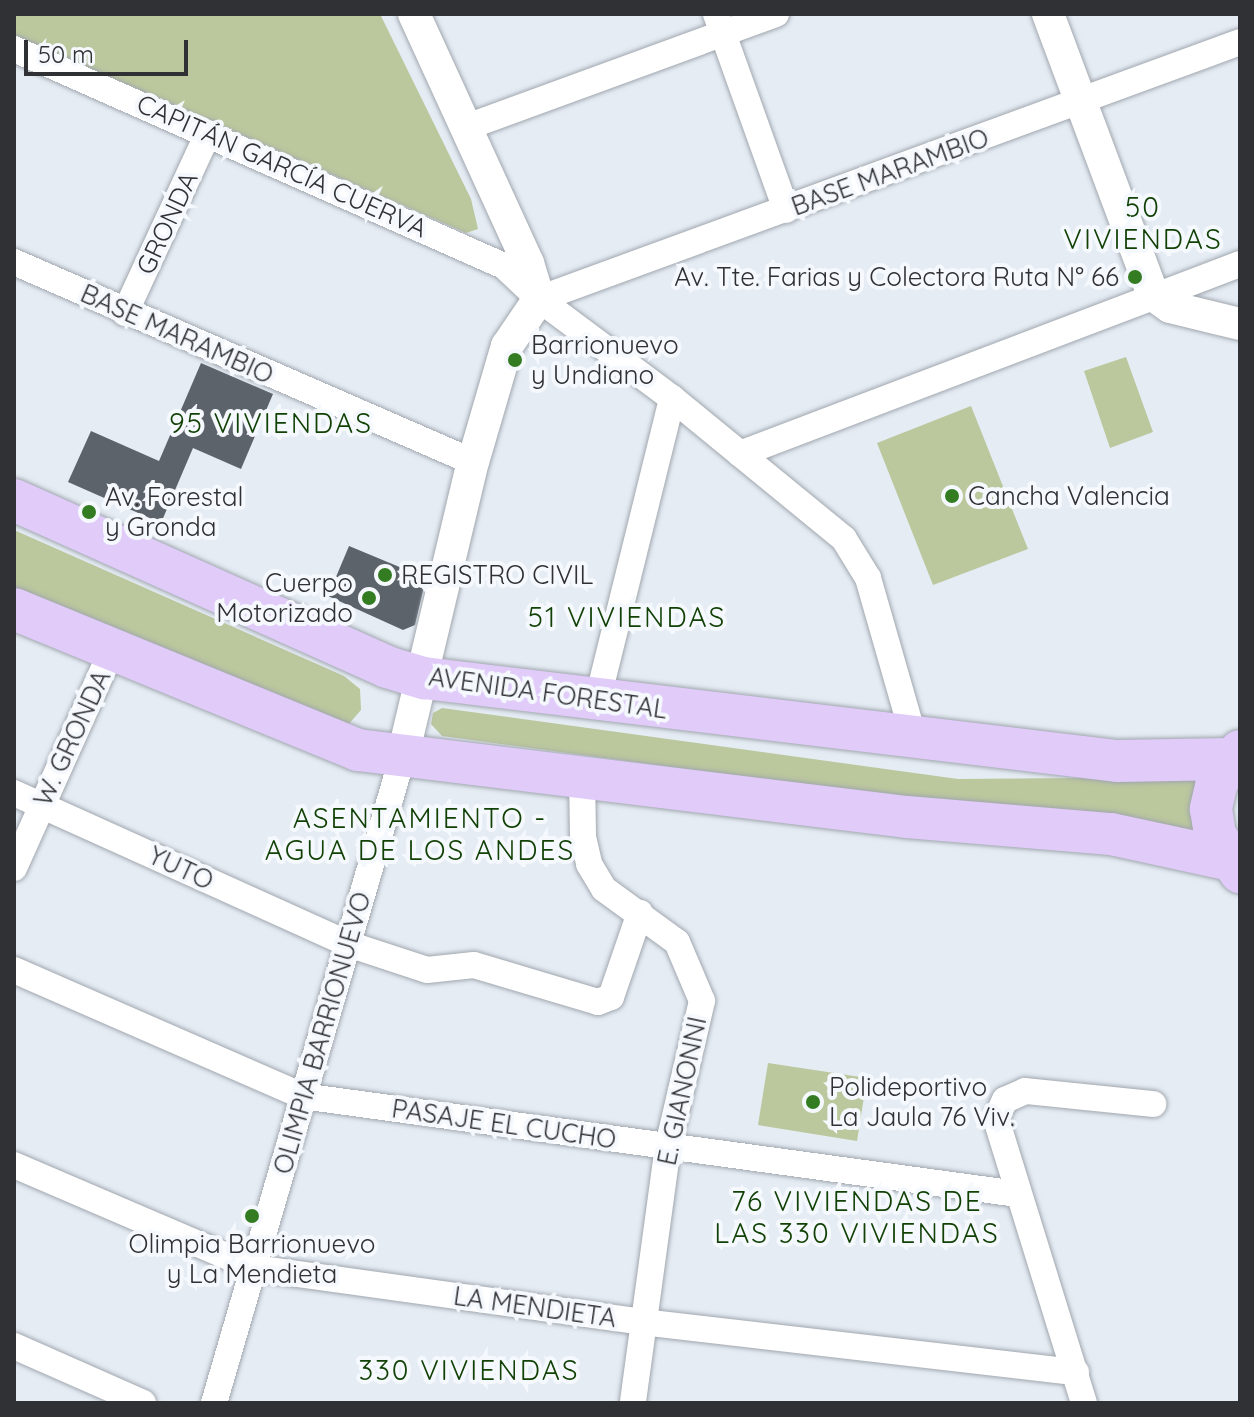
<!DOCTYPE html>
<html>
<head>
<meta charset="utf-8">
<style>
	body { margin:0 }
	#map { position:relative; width:1254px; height:1417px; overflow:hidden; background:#e5ecf4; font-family:Quicksand,sans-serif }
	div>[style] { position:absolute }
	.green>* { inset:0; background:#bbc79d }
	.building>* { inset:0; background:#5d636a }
	.roads { filter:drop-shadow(0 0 2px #a1a7ae) drop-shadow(0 0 2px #a1a7ae) }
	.minor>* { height:26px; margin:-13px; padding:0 13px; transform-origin:13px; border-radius:13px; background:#fff }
	.tertiary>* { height:32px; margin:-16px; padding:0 16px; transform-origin:16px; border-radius:16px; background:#fff }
	.primary>* { height:42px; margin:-21px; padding:0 21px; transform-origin:21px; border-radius:21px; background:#e0cbf9 }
	.dots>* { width:22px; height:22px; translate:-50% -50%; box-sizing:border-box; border:4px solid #f5f9fe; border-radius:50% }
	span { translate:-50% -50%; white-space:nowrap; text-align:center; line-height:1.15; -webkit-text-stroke:8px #f5f9fe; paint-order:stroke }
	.street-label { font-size:26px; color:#2f3134 }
	.poi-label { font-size:26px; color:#2f3134 }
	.right { translate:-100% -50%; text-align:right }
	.left { translate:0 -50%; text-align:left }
	.neighbourhood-label { font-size:28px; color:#124106; letter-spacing:2px }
	.frame { position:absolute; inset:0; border:16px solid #2f3134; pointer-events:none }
	.scale { position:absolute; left:24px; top:40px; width:164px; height:36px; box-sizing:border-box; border:4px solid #2f3134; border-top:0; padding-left:10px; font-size:24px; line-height:28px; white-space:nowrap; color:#2f3134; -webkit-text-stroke:6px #f5f9fe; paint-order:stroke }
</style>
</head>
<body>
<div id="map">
	<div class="green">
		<div style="clip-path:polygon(14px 14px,380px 14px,471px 199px,478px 229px,466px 233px,14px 35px)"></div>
		<div style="clip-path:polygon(1126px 357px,1153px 432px,1110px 448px,1084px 371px)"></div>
		<div style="clip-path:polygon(971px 406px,1028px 549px,933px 585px,877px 443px)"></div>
		<div style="clip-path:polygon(14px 530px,344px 676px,360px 689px,361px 710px,347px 726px,326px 726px,14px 588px)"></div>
		<div style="clip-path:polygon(442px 708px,958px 779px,1206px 777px,1204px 839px,442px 736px,431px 724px,433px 713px)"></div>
		<div style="clip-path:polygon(768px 1063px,867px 1078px,857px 1141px,758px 1125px)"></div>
	</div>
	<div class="building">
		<div style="clip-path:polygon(201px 363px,273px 394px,241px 469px,193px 448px,161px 523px,68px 482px,91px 431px,159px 461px)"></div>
		<div style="clip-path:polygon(349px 546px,426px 578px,415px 625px,403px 630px,328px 596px)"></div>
	</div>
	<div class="roads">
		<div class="minor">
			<div style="left:716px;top:14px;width:208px;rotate:70.3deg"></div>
			<div style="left:14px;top:49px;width:536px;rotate:23.89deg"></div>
			<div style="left:504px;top:266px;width:48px;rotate:43.3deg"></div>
			<div style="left:539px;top:299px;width:166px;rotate:36.7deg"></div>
			<div style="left:672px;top:398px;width:222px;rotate:39.3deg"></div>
			<div style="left:844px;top:539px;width:46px;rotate:58.4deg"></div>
			<div style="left:868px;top:578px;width:163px;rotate:74deg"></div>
			<div style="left:467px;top:127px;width:329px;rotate:-20.1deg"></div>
			<div style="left:14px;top:262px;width:501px;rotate:23.54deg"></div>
			<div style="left:539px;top:299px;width:747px;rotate:-20.13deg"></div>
			<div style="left:125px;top:313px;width:198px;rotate:-65.2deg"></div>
			<div style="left:740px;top:454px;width:535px;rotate:-20.81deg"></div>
			<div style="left:597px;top:702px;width:313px;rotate:-76.1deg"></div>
			<div style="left:582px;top:777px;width:60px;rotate:89deg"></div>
			<div style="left:583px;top:837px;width:28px;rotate:77deg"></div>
			<div style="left:589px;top:864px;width:29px;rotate:59deg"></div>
			<div style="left:604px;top:889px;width:90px;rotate:36deg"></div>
			<div style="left:677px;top:942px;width:64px;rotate:67deg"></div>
			<div style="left:702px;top:1001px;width:149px;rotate:103.2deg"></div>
			<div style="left:668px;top:1146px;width:259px;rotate:97.8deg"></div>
			<div style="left:14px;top:793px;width:367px;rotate:24.3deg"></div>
			<div style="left:348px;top:944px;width:83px;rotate:18.2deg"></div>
			<div style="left:427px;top:970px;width:47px;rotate:-6.1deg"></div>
			<div style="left:474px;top:965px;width:129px;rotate:16.6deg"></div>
			<div style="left:598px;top:1002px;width:14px;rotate:-21deg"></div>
			<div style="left:611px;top:997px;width:89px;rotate:-71deg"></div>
			<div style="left:14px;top:868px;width:237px;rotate:-65.8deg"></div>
			<div style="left:14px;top:970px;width:314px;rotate:23.6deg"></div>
			<div style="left:302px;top:1096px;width:722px;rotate:7.8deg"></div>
			<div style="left:14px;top:1165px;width:261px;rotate:23.2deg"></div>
			<div style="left:254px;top:1268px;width:392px;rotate:7.9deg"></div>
			<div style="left:642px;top:1322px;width:437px;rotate:6.6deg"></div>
			<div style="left:14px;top:1346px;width:141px;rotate:23.8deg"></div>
			<div style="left:214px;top:1403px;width:675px;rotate:-73.74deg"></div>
			<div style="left:1084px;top:1403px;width:297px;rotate:-107.2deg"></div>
			<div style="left:996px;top:1119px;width:21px;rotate:-65deg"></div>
			<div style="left:1005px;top:1100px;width:22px;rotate:-24deg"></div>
			<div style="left:1025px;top:1091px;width:129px;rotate:5.8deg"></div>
		</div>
		<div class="tertiary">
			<div style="left:1048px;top:14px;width:300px;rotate:69.5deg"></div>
			<div style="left:1153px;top:295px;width:21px;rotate:35deg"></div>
			<div style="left:1170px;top:307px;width:72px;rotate:13.7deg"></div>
			<div style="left:403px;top:755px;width:301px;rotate:-76.6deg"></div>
			<div style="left:473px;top:462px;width:121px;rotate:-73.7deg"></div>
			<div style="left:507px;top:346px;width:57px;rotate:-55.8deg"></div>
			<div style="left:539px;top:299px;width:38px;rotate:-107deg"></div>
			<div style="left:528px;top:263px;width:274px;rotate:-114.6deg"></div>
		</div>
		<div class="primary">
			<div style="left:14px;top:500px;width:409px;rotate:24.1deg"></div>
			<div style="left:387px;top:667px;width:39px;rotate:17deg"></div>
			<div style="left:424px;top:678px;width:698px;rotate:6.83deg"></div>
			<div style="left:1117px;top:761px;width:113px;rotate:-1deg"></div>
			<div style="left:14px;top:609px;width:372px;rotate:22.3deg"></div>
			<div style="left:358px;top:750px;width:553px;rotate:6.96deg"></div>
			<div style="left:907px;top:817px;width:205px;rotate:4.8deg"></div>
			<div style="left:1111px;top:834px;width:119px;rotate:12.2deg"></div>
			<div style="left:1240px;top:751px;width:39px;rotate:127deg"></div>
			<div style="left:1217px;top:782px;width:28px;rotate:103deg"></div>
			<div style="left:1211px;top:809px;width:26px;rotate:81deg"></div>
			<div style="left:1215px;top:835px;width:45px;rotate:56deg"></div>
		</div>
	</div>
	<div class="dots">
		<div style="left:1135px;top:277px;background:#337c22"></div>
		<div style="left:515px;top:360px;background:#337c22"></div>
		<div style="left:952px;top:496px;background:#337c22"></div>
		<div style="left:89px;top:512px;background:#337c22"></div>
		<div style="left:385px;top:575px;background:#337c22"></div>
		<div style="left:369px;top:598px;background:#337c22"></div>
		<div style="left:813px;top:1102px;background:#337c22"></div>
		<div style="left:252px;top:1216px;background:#337c22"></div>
	</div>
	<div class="street-label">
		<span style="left:282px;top:166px;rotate:24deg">CAPITÁN GARCÍA CUERVA</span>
		<span style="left:890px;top:172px;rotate:-20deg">BASE MARAMBIO</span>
		<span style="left:167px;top:223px;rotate:-65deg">GRONDA</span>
		<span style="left:177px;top:334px;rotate:24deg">BASE MARAMBIO</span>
		<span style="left:548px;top:693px;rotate:8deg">AVENIDA FORESTAL</span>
		<span style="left:72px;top:738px;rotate:-65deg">W. GRONDA</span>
		<span style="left:181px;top:868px;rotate:25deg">YUTO</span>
		<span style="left:322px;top:1033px;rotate:-74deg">OLIMPIA BARRIONUEVO</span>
		<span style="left:682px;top:1091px;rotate:-78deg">E. GIANONNI</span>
		<span style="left:504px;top:1124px;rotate:8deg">PASAJE EL CUCHO</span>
		<span style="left:535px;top:1307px;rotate:8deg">LA MENDIETA</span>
	</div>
	<div class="poi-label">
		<span class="right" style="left:1119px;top:277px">Av. Tte. Farias y Colectora Ruta N° 66</span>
		<span class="left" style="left:531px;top:360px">Barrionuevo<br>y Undiano</span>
		<span class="left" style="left:968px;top:496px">Cancha Valencia</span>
		<span class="left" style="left:105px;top:512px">Av. Forestal<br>y Gronda</span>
		<span class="left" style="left:401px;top:575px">REGISTRO CIVIL</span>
		<span class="right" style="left:353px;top:598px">Cuerpo<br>Motorizado</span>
		<span class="left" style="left:829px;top:1102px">Polideportivo<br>La Jaula 76 Viv.</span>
		<span style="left:252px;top:1259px">Olimpia Barrionuevo<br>y La Mendieta</span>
	</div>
	<div class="neighbourhood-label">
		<span style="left:1143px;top:223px">50<br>VIVIENDAS</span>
		<span style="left:271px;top:423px">95 VIVIENDAS</span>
		<span style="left:627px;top:617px">51 VIVIENDAS</span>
		<span style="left:420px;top:834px">ASENTAMIENTO -<br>AGUA DE LOS ANDES</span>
		<span style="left:857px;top:1217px">76 VIVIENDAS DE<br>LAS 330 VIVIENDAS</span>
		<span style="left:469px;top:1370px">330 VIVIENDAS</span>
	</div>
	<div class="frame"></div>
	<div class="scale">50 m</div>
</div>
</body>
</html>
